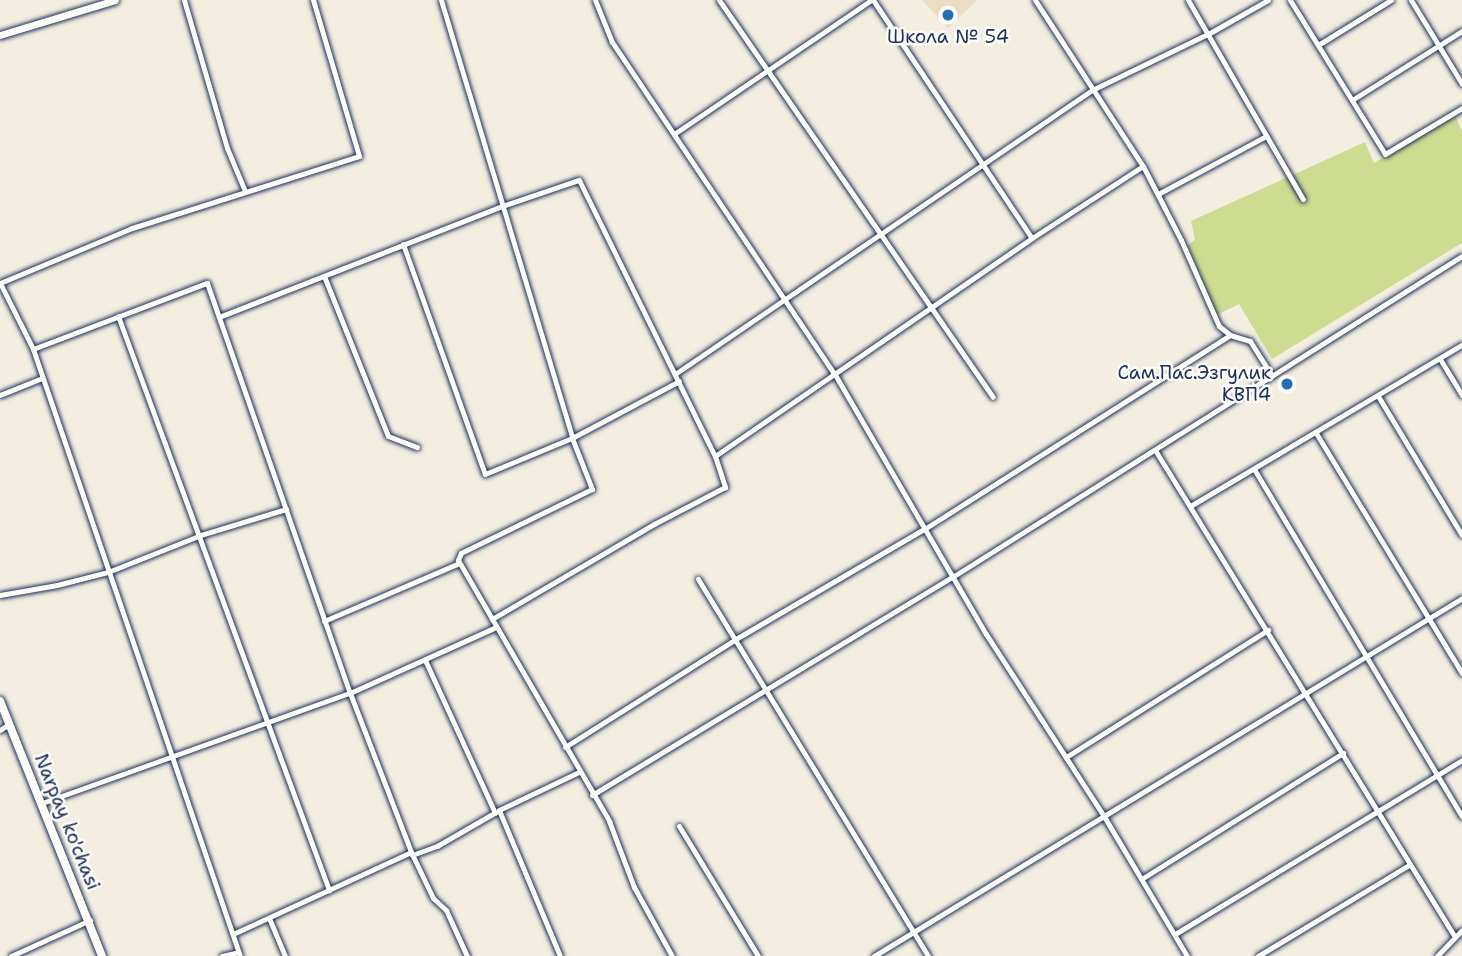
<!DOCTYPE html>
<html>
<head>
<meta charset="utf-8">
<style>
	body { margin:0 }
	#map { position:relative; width:1462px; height:956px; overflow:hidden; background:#f4eee0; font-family:"Shantell Sans",sans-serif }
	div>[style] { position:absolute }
	.built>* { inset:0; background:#e9ddc5 }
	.green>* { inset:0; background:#cddc90 }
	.roads { filter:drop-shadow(0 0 2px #1b2f5e) drop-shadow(0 0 2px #1b2f5e) }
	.minor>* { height:5px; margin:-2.5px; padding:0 2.5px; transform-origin:2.5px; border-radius:2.5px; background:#fdfcf7 }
	.tertiary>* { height:7px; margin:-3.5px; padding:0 3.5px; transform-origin:3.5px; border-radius:3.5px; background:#fdfcf7 }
	.secondary>* { height:8px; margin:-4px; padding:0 4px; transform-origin:4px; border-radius:4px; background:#fdfcf7 }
	.dots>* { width:19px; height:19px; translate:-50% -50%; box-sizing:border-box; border:4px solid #fdfcf7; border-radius:50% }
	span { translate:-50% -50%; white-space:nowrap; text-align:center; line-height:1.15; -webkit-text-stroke:5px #fdfcf7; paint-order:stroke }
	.poi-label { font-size:19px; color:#1b2f5e }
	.right { translate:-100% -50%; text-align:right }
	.street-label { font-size:19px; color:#1b2f5e }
</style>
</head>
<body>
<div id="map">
	<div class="built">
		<div style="clip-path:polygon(922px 0,977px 0,948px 28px)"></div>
	</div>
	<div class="green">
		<div style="clip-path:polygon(1455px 115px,1462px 131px,1462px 243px,1272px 359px,1239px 304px,1217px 315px,1188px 246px,1195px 239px,1191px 221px,1365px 142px,1374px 163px)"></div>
	</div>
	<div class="roads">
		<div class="minor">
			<div style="left:184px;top:0;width:154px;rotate:73.8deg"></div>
			<div style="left:227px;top:148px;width:47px;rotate:67.3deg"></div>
			<div style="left:441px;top:0;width:457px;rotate:73.3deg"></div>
			<div style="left:572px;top:438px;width:55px;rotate:68.6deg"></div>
			<div style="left:592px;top:489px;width:146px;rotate:154deg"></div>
			<div style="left:461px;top:553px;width:8px;rotate:113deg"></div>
			<div style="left:458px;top:560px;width:302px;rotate:59.9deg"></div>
			<div style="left:609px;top:821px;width:71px;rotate:69.3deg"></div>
			<div style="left:634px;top:887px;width:79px;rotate:61.2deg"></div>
			<div style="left:595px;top:0;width:45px;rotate:68deg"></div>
			<div style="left:612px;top:42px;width:399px;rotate:56.2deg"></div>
			<div style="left:834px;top:373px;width:302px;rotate:59.8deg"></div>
			<div style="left:986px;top:634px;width:219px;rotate:57.1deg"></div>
			<div style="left:1105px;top:818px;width:161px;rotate:59.3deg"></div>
			<div style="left:719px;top:0;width:482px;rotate:55.4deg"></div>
			<div style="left:873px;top:0;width:286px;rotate:56.3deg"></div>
			<div style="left:1035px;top:0;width:198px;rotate:57deg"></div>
			<div style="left:1143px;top:166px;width:83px;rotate:62.8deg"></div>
			<div style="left:1181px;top:240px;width:94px;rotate:66.2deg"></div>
			<div style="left:1219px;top:326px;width:14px;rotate:39deg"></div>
			<div style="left:1230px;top:335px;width:21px;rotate:17deg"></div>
			<div style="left:1250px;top:341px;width:41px;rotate:57.8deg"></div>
			<div style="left:1188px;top:0;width:230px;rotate:60deg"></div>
			<div style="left:1290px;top:0;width:181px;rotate:58.3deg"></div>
			<div style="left:1385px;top:154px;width:90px;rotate:-30.9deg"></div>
			<div style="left:1411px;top:0;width:98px;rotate:58.7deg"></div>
			<div style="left:1318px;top:45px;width:86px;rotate:-31.7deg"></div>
			<div style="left:1352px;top:100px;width:130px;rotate:-32.1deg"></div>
			<div style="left:674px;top:134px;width:238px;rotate:-34.2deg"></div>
			<div style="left:1158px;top:194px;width:123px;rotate:-28.2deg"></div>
			<div style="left:403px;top:244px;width:244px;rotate:70.4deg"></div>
			<div style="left:485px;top:474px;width:94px;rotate:-22.5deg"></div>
			<div style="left:572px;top:438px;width:121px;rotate:-28deg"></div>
			<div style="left:324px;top:276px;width:172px;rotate:68.2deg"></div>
			<div style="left:388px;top:436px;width:31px;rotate:21deg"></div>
			<div style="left:0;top:283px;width:74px;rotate:63.4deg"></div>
			<div style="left:33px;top:349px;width:641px;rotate:71.17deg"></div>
			<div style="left:0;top:283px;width:143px;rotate:-22.6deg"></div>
			<div style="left:132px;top:228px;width:238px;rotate:-17.6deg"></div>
			<div style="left:359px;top:156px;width:163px;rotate:-106.4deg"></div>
			<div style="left:118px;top:316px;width:612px;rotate:69.82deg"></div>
			<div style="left:219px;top:317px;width:304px;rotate:-21.4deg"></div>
			<div style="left:502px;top:206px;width:81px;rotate:-18.7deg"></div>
			<div style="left:579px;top:180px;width:308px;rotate:63.8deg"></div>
			<div style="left:715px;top:456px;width:33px;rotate:72deg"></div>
			<div style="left:725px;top:487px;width:80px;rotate:152.5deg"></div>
			<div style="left:654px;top:524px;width:188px;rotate:149.6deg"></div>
			<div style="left:33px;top:349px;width:186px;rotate:-20.8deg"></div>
			<div style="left:207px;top:283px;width:434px;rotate:70.8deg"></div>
			<div style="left:350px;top:693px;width:170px;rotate:69deg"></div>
			<div style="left:411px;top:852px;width:51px;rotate:64.4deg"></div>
			<div style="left:433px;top:898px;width:18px;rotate:43deg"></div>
			<div style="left:446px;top:910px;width:51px;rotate:65.5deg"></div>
			<div style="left:1440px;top:359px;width:42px;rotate:58.6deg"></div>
			<div style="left:675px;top:374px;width:505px;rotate:-34.26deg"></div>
			<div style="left:1092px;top:90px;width:129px;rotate:-25.8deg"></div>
			<div style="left:1208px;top:34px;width:69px;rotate:-29.5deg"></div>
			<div style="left:0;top:395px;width:45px;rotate:-22deg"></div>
			<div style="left:1378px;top:396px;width:162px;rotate:58.9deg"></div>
			<div style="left:1316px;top:433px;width:281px;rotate:58.7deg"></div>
			<div style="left:1155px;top:450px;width:572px;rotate:58.37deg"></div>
			<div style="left:715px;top:456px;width:385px;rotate:-34.5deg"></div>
			<div style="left:1032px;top:238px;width:132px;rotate:-33deg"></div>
			<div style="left:1254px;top:469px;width:405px;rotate:59.1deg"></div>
			<div style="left:1192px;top:505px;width:314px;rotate:-30.7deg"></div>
			<div style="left:698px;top:579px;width:442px;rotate:58.6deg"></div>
			<div style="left:0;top:595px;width:58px;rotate:-10deg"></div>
			<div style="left:57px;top:585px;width:53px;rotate:-14.3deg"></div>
			<div style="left:108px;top:572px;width:100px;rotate:-21.7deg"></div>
			<div style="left:201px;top:535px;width:89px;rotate:-17deg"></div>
			<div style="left:324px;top:621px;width:147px;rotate:-23.2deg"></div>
			<div style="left:425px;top:660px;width:168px;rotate:65.4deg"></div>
			<div style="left:0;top:730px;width:11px;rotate:-34deg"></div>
			<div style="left:565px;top:747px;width:200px;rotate:-32.3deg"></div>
			<div style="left:734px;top:640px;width:222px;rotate:-30.3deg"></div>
			<div style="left:926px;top:528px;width:360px;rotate:-32.4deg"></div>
			<div style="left:1066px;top:757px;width:239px;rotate:-32.2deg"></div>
			<div style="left:592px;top:795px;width:423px;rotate:-31.2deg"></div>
			<div style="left:954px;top:576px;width:600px;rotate:-32.21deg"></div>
			<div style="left:42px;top:803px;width:327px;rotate:-19.7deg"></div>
			<div style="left:350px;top:693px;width:160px;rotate:-24.3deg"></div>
			<div style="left:679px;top:826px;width:152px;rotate:58.7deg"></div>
			<div style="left:412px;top:855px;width:27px;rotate:-20deg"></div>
			<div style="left:437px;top:846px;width:68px;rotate:-30deg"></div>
			<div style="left:1143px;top:878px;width:236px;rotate:-32deg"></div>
			<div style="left:269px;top:918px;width:41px;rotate:67.2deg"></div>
			<div style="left:233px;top:934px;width:196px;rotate:-24.7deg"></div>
			<div style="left:1175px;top:934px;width:336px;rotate:-31.2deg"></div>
			<div style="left:11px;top:956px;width:87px;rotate:-24.5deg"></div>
			<div style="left:222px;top:956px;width:17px;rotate:-13deg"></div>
			<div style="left:560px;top:956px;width:158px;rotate:-112.7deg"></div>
			<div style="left:499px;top:810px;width:89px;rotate:-25.4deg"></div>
			<div style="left:874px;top:956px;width:688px;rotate:-31.33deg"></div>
			<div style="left:1258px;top:956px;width:176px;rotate:-31.1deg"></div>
			<div style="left:1437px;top:956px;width:36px;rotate:-46deg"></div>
		</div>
		<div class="tertiary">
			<div style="left:0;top:35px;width:120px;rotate:-16.9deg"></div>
		</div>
		<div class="secondary">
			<div style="left:0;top:701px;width:275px;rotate:68.2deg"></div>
		</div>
	</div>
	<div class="dots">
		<div style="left:948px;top:15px;background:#1f6fb2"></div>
		<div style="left:1287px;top:384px;background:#1f6fb2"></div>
	</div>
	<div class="poi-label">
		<span style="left:948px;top:37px">Школа № 54</span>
		<span class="right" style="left:1271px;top:384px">Сам.Пас.Эзгулик<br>КВП4</span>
	</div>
	<div class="street-label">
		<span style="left:67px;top:822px;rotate:68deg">Narpay ko'chasi</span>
	</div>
</div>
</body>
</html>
